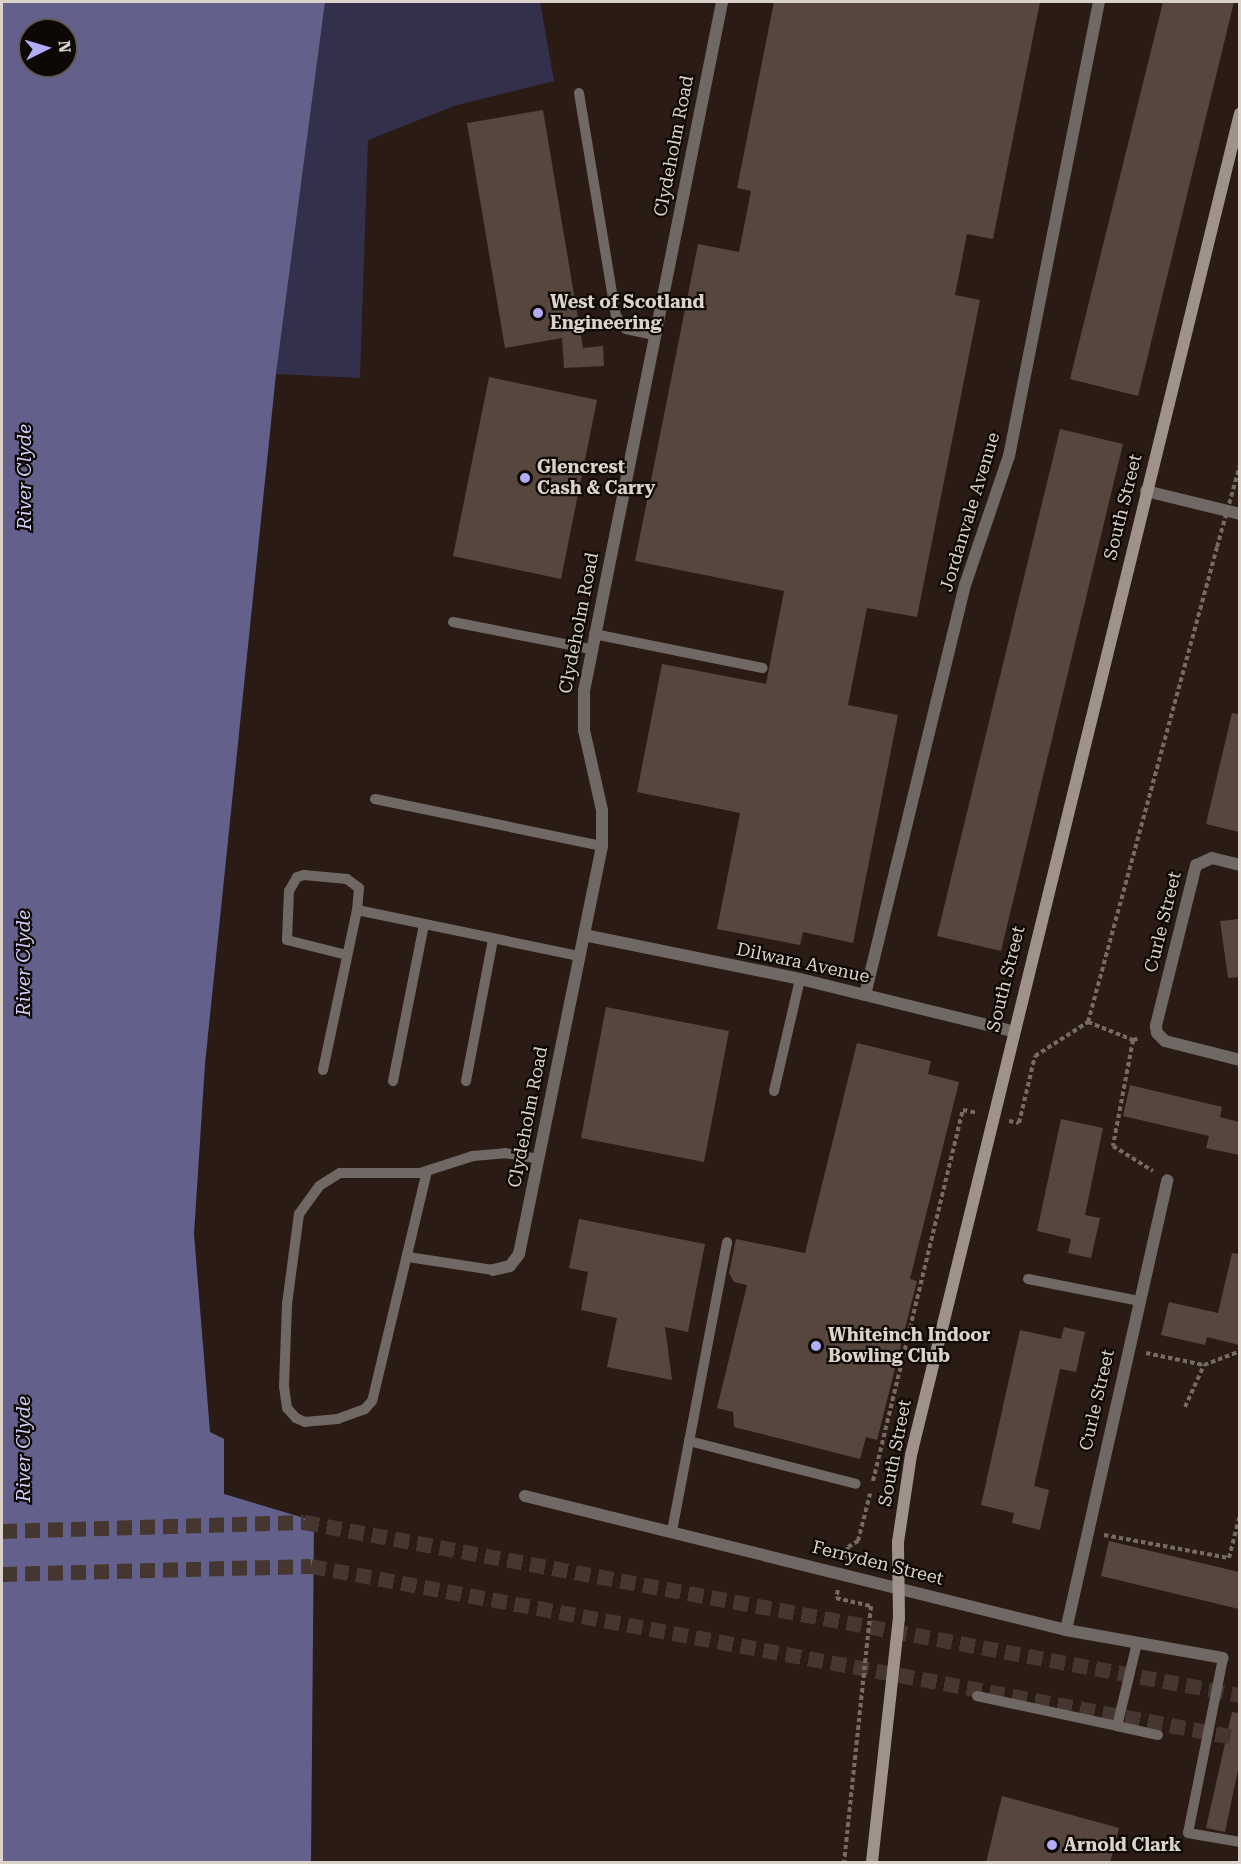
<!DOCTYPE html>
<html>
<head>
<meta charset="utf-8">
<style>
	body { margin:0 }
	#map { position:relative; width:1241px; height:1864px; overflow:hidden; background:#2a1c14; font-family:"Roboto Serif",serif }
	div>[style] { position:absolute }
	.green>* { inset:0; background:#32304a }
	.water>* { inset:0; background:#63618c }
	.building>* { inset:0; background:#56463d }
	.primary-tunnel>* { height:15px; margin-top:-7.5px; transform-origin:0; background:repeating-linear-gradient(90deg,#453730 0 15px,transparent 0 23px) }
	.path>* { height:4px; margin-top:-2px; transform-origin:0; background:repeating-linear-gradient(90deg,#766b63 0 4.5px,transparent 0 7.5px) }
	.lane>* { height:10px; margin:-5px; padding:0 5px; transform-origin:5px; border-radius:5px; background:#706864 }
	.street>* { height:12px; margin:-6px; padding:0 6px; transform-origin:6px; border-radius:6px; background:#706864 }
	.secondary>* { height:12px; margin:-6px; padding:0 6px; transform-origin:6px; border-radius:6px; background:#9e928b }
	.path-bridge>* { height:4px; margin-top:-2px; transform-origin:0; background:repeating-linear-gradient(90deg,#766b63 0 4.5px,transparent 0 7.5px) }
	.dots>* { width:16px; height:16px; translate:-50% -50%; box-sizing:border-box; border:3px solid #0e0805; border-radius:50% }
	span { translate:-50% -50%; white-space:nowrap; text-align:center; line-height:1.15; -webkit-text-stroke:4.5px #0e0805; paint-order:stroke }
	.street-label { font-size:18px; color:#dbd2cc }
	.poi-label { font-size:18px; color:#dbd2cc; font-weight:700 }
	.left { translate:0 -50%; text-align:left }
	.water-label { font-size:20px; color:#d1cffa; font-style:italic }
	.frame { position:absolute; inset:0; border:3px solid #dbd2cc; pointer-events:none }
	.north { position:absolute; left:18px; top:18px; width:60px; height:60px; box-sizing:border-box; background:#0e0805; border:2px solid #605955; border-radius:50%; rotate:85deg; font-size:16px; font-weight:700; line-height:24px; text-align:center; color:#dbd2cc }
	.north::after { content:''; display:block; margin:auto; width:21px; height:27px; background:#b2adf9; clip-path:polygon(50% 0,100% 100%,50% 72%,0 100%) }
</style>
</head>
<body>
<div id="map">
	<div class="green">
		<div style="clip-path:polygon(325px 2px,540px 2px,554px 81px,457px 105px,368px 140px,360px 378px,276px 374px)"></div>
	</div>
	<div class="water">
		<div style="clip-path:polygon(evenodd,2px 2px,325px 2px,276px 374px,205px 1064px,194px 1234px,210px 1432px,224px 1439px,224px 1494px,314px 1521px,311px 1862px,2px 1862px,2px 2px,30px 30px,66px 30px,66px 66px,30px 66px,30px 30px)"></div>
	</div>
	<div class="building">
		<div style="clip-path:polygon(774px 2px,1040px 2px,993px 239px,967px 234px,955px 295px,980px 300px,917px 617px,867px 608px,848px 705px,898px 715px,853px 943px,803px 932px,800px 945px,717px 929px,740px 813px,637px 792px,662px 664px,766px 684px,784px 591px,635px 561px,698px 244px,739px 252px,751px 191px,737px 188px)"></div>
		<div style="clip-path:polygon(1163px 2px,1234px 2px,1138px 396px,1070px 379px)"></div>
		<div style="clip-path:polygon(543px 110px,583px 348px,603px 346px,604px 366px,564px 368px,562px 338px,505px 348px,467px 123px)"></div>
		<div style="clip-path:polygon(489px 377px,597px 400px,561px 579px,453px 556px)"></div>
		<div style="clip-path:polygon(1060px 429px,1123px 444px,1001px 951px,937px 936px)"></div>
		<div style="clip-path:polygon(1232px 713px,1239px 714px,1239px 832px,1206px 824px)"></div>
		<div style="clip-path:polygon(1239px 919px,1239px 977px,1228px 978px,1220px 921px)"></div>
		<div style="clip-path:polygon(606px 1007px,729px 1031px,704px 1162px,581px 1138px)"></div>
		<div style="clip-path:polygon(857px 1043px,931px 1061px,928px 1074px,959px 1082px,910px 1279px,917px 1281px,877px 1440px,866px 1437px,860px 1459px,734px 1427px,733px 1412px,717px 1408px,747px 1285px,734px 1282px,729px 1273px,736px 1239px,805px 1253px)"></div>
		<div style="clip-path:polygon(1130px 1085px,1222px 1107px,1220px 1117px,1239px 1122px,1239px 1155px,1206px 1148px,1209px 1136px,1123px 1116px)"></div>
		<div style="clip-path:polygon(1061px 1119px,1103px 1128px,1085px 1215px,1100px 1218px,1091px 1258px,1068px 1253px,1071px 1239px,1037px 1231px)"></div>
		<div style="clip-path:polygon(579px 1219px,705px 1244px,688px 1332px,665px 1327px,672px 1380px,607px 1367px,617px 1318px,581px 1310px,588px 1272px,569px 1268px)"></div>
		<div style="clip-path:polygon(1232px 1253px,1239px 1254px,1239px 1345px,1207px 1337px,1205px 1345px,1161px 1335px,1169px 1302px,1218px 1313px)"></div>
		<div style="clip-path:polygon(1064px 1327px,1085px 1332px,1076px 1372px,1060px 1369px,1034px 1486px,1049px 1490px,1040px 1530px,1012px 1523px,1014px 1513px,981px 1505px,1020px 1330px,1061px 1339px)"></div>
		<div style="clip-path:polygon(1109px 1541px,1239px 1572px,1239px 1609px,1101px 1576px)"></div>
		<div style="clip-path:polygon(1232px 1712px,1239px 1713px,1239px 1765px,1225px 1832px,1206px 1828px)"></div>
		<div style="clip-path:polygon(1002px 1796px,1119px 1828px,1110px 1863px,986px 1863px)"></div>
	</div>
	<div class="primary-tunnel">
		<div style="left:2px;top:1531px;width:302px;rotate:-1.7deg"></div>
		<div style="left:304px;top:1522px;width:952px;rotate:10.47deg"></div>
		<div style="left:2px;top:1574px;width:309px;rotate:-1.5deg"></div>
		<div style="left:311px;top:1566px;width:945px;rotate:10.49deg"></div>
	</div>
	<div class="path">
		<div style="left:1088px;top:1022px;width:48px;rotate:21.8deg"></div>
		<div style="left:1133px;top:1040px;width:7px;rotate:-16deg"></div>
		<div style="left:1133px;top:1040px;width:108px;rotate:100.7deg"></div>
		<div style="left:1113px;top:1146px;width:47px;rotate:32deg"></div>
		<div style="left:1009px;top:1121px;width:10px;rotate:11deg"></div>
		<div style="left:1019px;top:1123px;width:69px;rotate:-76.6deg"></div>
		<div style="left:1035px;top:1056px;width:63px;rotate:-32.7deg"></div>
		<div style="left:1088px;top:1022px;width:492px;rotate:-74.8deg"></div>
		<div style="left:1146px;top:1353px;width:59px;rotate:11.7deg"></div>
		<div style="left:1204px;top:1365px;width:39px;rotate:-21deg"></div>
		<div style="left:1185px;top:1407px;width:46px;rotate:-65.7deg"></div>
		<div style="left:873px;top:1481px;width:382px;rotate:-76.4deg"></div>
		<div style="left:963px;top:1110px;width:15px;rotate:11deg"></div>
		<div style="left:1104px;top:1535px;width:127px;rotate:10.4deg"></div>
		<div style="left:1229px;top:1558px;width:44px;rotate:-75.7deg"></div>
		<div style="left:845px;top:1559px;width:12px;rotate:-76deg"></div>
		<div style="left:848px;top:1547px;width:12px;rotate:-31deg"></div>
		<div style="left:858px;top:1541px;width:49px;rotate:-75.7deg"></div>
		<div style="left:838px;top:1590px;width:8px;rotate:104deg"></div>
		<div style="left:836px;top:1598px;width:36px;rotate:13deg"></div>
		<div style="left:871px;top:1606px;width:257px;rotate:96deg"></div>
	</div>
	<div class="lane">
		<div style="left:579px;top:93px;width:226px;rotate:80.6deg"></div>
		<div style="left:616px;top:316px;width:16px;rotate:52deg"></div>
		<div style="left:626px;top:329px;width:30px;rotate:12deg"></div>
		<div style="left:453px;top:622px;width:141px;rotate:11.1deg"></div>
		<div style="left:594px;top:634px;width:172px;rotate:11.4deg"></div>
		<div style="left:375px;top:799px;width:232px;rotate:11.7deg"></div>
		<div style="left:347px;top:955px;width:62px;rotate:-166deg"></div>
		<div style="left:287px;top:940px;width:49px;rotate:-87.7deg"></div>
		<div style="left:289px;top:891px;width:16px;rotate:-60deg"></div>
		<div style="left:297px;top:877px;width:7px;rotate:-16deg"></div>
		<div style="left:304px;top:875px;width:43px;rotate:5.3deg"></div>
		<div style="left:347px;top:879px;width:15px;rotate:37deg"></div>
		<div style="left:359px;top:888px;width:22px;rotate:95deg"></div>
		<div style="left:323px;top:1070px;width:164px;rotate:-78deg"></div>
		<div style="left:357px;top:910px;width:227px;rotate:11.7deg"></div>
		<div style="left:393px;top:1081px;width:160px;rotate:-78.8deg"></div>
		<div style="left:466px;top:1081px;width:145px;rotate:-79.2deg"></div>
		<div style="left:774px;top:1091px;width:115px;rotate:-76.9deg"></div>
		<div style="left:427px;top:1171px;width:236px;rotate:103.4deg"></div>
		<div style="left:372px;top:1401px;width:11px;rotate:131deg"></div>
		<div style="left:365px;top:1409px;width:29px;rotate:160deg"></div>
		<div style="left:338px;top:1419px;width:33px;rotate:175deg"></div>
		<div style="left:305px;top:1422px;width:10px;rotate:-156deg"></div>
		<div style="left:296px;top:1418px;width:13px;rotate:-132deg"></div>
		<div style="left:287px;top:1408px;width:22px;rotate:-98deg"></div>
		<div style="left:284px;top:1386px;width:82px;rotate:-87.9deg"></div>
		<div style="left:287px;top:1304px;width:91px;rotate:-82.4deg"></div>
		<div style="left:299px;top:1214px;width:34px;rotate:-54deg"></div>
		<div style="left:319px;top:1186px;width:25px;rotate:-32deg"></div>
		<div style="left:340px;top:1173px;width:80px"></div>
		<div style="left:420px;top:1173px;width:56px;rotate:-17.8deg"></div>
		<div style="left:473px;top:1156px;width:32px;rotate:-5deg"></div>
		<div style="left:505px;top:1153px;width:34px;rotate:10deg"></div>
		<div style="left:408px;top:1257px;width:86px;rotate:8.7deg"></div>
		<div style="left:1028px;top:1279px;width:113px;rotate:11.2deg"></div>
		<div style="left:689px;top:1441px;width:172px;rotate:14.4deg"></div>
		<div style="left:672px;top:1531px;width:294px;rotate:-79.2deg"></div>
		<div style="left:1137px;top:1643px;width:85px;rotate:103.5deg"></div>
		<div style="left:1117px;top:1726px;width:42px;rotate:12.4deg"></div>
		<div style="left:1223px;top:1658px;width:178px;rotate:101.3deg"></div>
		<div style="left:1188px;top:1833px;width:53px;rotate:9.8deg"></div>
		<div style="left:977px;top:1696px;width:143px;rotate:12.1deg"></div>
	</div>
	<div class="street">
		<div style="left:1146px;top:491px;width:97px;rotate:13.7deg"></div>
		<div style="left:1240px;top:865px;width:29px;rotate:-166deg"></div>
		<div style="left:1212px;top:858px;width:17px;rotate:156deg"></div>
		<div style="left:1196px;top:865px;width:166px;rotate:104deg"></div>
		<div style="left:1156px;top:1026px;width:7px;rotate:82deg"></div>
		<div style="left:1157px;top:1033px;width:11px;rotate:45deg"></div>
		<div style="left:1165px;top:1041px;width:77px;rotate:14.2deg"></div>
		<div style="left:584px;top:935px;width:220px;rotate:11.5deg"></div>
		<div style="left:800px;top:979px;width:218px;rotate:13.8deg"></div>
		<div style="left:865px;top:995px;width:422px;rotate:-76.3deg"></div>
		<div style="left:965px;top:585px;width:136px;rotate:-71.2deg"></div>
		<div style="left:1009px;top:456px;width:463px;rotate:-78.8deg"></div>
		<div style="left:493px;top:1270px;width:17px;rotate:-13deg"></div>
		<div style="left:510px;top:1266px;width:15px;rotate:-53deg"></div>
		<div style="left:519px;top:1254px;width:416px;rotate:-78.5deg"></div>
		<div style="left:602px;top:846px;width:36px;rotate:-90deg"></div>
		<div style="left:602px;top:810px;width:82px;rotate:-102.7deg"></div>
		<div style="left:584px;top:730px;width:39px;rotate:-90deg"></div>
		<div style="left:584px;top:691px;width:703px;rotate:-78.67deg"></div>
		<div style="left:525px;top:1496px;width:557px;rotate:13.91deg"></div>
		<div style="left:1066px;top:1630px;width:159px;rotate:10.1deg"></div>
		<div style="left:1066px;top:1630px;width:461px;rotate:-77.3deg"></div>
	</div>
	<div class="secondary">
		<div style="left:872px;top:1862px;width:245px;rotate:-83.7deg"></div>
		<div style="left:899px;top:1618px;width:76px;rotate:-90.8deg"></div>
		<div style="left:898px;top:1542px;width:88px;rotate:-81.5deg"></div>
		<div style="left:911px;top:1455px;width:1381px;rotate:-76.22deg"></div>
	</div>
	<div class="path-bridge">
		<div style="left:1217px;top:547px;width:85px;rotate:-74.3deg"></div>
	</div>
	<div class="dots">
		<div style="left:538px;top:313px;background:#b2adf9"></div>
		<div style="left:525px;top:478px;background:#b2adf9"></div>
		<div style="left:816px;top:1346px;background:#b2adf9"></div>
		<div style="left:1052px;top:1845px;background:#b2adf9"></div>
	</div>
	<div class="street-label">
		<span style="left:674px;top:146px;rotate:-79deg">Clydeholm Road</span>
		<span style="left:1123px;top:507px;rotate:-76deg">South Street</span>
		<span style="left:970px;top:512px;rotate:-73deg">Jordanvale Avenue</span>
		<span style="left:579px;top:623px;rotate:-79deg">Clydeholm Road</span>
		<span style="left:1163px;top:922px;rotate:-76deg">Curle Street</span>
		<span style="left:803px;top:963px;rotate:12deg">Dilwara Avenue</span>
		<span style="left:1006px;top:979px;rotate:-76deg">South Street</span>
		<span style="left:528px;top:1117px;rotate:-79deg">Clydeholm Road</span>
		<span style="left:1097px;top:1400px;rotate:-77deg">Curle Street</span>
		<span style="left:895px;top:1453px;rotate:-79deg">South Street</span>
		<span style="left:878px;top:1563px;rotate:14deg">Ferryden Street</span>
	</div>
	<div class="poi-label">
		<span class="left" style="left:550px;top:313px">West of Scotland<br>Engineering</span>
		<span class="left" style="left:537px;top:478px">Glencrest<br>Cash &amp; Carry</span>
		<span class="left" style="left:828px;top:1346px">Whiteinch Indoor<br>Bowling Club</span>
		<span class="left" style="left:1064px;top:1845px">Arnold Clark</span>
	</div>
	<div class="water-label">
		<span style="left:24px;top:477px;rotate:-90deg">River Clyde</span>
		<span style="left:23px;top:963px;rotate:-90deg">River Clyde</span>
		<span style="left:23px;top:1449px;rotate:-90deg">River Clyde</span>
	</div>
	<div class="frame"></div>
	<div class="north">N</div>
</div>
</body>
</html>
